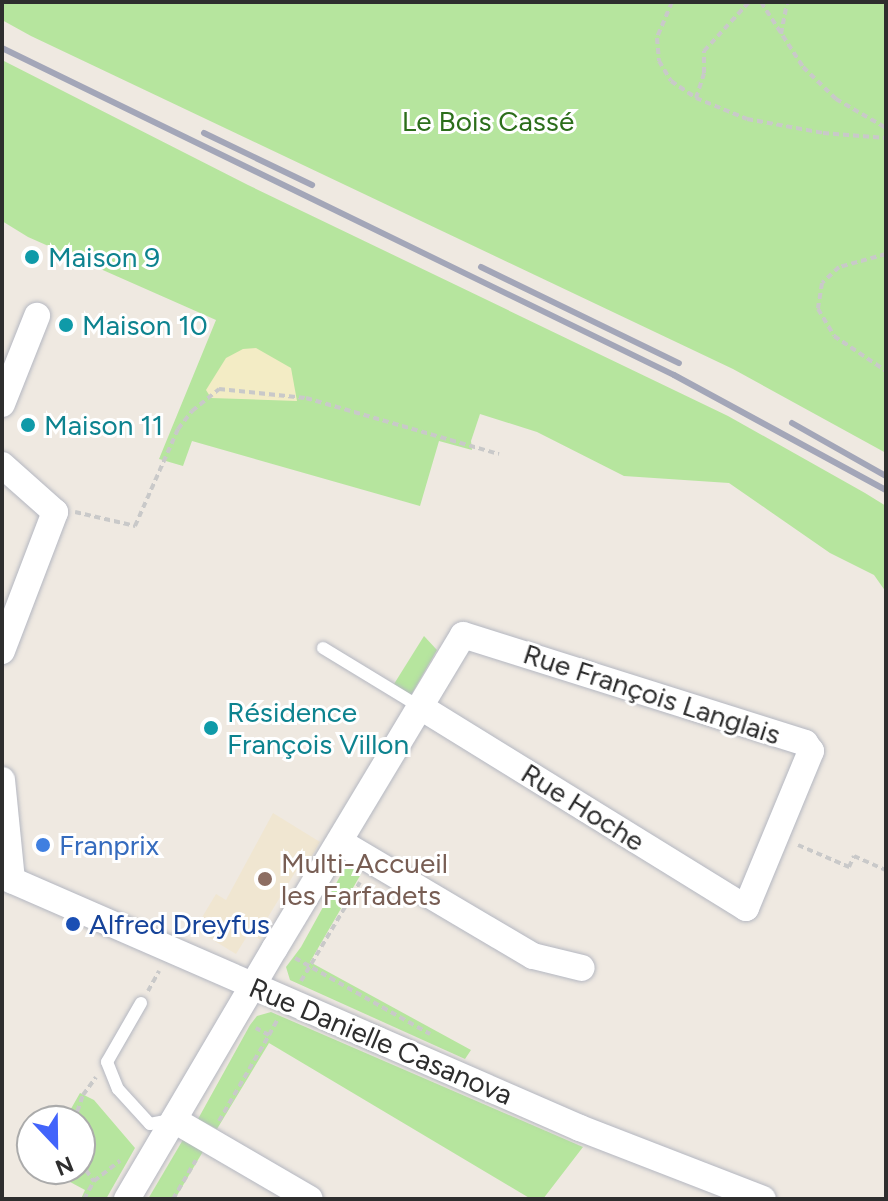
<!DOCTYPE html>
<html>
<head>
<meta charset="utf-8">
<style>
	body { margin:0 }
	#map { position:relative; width:888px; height:1201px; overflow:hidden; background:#efe9e1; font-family:Figtree,sans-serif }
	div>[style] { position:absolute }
	.education>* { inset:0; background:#f0e6d1 }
	.green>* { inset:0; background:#b6e59e }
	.sand>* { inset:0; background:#f3ecc5 }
	.path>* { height:4px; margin-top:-2px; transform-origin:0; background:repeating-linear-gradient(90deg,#c9c9c9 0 6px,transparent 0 10px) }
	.roads { filter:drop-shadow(0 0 2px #b4b7c1) drop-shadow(0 0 2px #b4b7c1) }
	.lane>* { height:12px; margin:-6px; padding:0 6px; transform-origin:6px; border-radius:6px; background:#fff }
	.street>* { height:26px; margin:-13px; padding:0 13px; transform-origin:13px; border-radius:13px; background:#fff }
	.rail>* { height:6px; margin:-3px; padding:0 3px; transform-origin:3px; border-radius:3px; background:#a3a6b8 }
	.dots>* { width:22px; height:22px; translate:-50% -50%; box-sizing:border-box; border:4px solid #fff; border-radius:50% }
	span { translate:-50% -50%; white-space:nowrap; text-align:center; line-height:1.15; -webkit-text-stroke:6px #fff; paint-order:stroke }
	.park-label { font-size:28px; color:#2c6e1b }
	.culture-label { font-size:28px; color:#0d838f }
	.left { translate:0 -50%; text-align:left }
	.street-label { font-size:28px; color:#2e2e2e }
	.shop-label { font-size:28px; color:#366cbe }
	.education-label { font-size:28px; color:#785e54 }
	.transit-label { font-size:28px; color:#164399 }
	.frame { position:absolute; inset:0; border:4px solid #2e2e2e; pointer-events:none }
	.north { position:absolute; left:16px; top:1105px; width:80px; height:80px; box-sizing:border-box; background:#fff; border:2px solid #ababab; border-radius:50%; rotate:158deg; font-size:22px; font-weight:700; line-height:32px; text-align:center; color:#2e2e2e }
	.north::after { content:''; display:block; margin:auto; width:28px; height:36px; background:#4264fb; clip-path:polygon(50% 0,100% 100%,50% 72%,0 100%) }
</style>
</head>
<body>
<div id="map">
	<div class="education">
		<div style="clip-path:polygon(273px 813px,320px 842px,308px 863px,302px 861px,265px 922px,270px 925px,261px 940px,249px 933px,236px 954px,195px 929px,216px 894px,226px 900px)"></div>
	</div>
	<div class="green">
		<div style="clip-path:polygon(2px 2px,886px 2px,886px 453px,733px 369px,31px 36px,2px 20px)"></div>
		<div style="clip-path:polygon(2px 60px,248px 185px,728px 416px,865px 493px,886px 506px,886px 592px,874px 575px,830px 553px,729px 483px,624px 476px,537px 432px,480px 414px,471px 441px,472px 450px,439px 441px,420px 506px,192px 441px,183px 466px,159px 459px,216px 320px,28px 237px,2px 221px)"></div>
		<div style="clip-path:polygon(424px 636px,437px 650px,411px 695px,394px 684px)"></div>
		<div style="clip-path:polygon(349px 860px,361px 874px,310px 962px,471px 1050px,465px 1059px,290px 980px,286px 967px,301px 947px)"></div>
		<div style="clip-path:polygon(271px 1012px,583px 1147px,543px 1199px,531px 1199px,269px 1043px,217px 1129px,198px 1119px,250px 1025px,257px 1016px)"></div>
		<div style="clip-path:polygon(80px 1093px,94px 1100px,135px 1148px,106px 1199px,81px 1199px,85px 1190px,46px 1169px,80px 1169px,80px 1121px,64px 1121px)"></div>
		<div style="clip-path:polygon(184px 1138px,205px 1148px,175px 1199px,148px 1199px)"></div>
	</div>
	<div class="sand">
		<div style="clip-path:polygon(256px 348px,291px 368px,297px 401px,211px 398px,206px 390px,226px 358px,243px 349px)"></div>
	</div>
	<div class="path">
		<div style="left:672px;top:2px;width:39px;rotate:113deg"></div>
		<div style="left:657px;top:38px;width:23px;rotate:85deg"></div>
		<div style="left:659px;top:61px;width:23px;rotate:59deg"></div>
		<div style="left:671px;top:81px;width:30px;rotate:34deg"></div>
		<div style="left:696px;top:98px;width:55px;rotate:22.4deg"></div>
		<div style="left:747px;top:119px;width:77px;rotate:10.4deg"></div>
		<div style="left:823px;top:133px;width:63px;rotate:4.5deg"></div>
		<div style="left:761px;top:2px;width:77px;rotate:57.1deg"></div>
		<div style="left:803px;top:67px;width:46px;rotate:44.1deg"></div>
		<div style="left:836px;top:99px;width:58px;rotate:30.1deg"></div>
		<div style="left:781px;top:34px;width:33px;rotate:-79deg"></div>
		<div style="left:696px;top:98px;width:26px;rotate:-72deg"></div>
		<div style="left:704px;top:73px;width:22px;rotate:-90deg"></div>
		<div style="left:704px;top:51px;width:67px;rotate:-47.4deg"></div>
		<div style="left:886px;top:254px;width:49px;rotate:164.5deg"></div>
		<div style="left:839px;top:267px;width:23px;rotate:137deg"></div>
		<div style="left:822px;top:283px;width:26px;rotate:99deg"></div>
		<div style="left:818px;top:309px;width:31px;rotate:59deg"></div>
		<div style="left:834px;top:336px;width:63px;rotate:33.9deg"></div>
		<div style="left:75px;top:512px;width:62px;rotate:13.1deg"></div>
		<div style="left:135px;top:526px;width:106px;rotate:-66.1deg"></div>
		<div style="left:178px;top:429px;width:23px;rotate:-52deg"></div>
		<div style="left:192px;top:411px;width:35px;rotate:-39deg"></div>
		<div style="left:219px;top:389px;width:87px;rotate:5.9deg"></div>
		<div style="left:306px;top:398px;width:201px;rotate:16.2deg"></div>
		<div style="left:798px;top:845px;width:56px;rotate:23.3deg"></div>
		<div style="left:849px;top:867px;width:12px;rotate:-66deg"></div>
		<div style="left:854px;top:856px;width:35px;rotate:24deg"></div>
		<div style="left:295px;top:958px;width:155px;rotate:29.4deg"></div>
		<div style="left:301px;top:981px;width:115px;rotate:-59.2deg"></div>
		<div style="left:148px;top:991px;width:23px;rotate:-61deg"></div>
		<div style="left:269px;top:1035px;width:18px;rotate:-61deg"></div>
		<div style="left:74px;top:1121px;width:28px;rotate:-71deg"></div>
		<div style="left:83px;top:1095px;width:22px;rotate:-54deg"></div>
		<div style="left:219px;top:1121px;width:99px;rotate:-59.8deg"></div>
		<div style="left:269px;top:1035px;width:15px;rotate:-152deg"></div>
		<div style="left:80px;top:1162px;width:24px;rotate:54deg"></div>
		<div style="left:84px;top:1199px;width:21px;rotate:-61deg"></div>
		<div style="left:94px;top:1181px;width:33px;rotate:-38deg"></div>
		<div style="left:173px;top:1199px;width:45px;rotate:-59.5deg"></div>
	</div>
	<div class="roads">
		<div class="lane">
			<div style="left:323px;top:648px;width:114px;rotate:31.3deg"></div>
			<div style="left:141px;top:1003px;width:68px;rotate:120deg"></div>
			<div style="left:107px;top:1062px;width:29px;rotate:68deg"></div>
			<div style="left:118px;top:1089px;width:47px;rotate:47.6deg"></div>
			<div style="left:150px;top:1124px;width:21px;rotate:-11deg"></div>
		</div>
		<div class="street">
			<div style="left:2px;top:404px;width:95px;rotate:-68.3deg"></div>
			<div style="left:2px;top:465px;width:71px;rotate:41.6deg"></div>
			<div style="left:55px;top:512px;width:149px;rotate:110.9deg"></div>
			<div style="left:2px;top:780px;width:101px;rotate:84.3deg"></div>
			<div style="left:340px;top:842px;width:224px;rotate:30.6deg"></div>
			<div style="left:533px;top:956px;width:50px;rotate:13.8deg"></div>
			<div style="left:2px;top:876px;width:631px;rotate:23.56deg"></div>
			<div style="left:580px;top:1128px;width:196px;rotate:21.2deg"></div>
			<div style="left:174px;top:1120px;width:157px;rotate:30.2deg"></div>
			<div style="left:127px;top:1199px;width:291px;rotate:-59.5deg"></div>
			<div style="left:275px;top:948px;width:365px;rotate:-59deg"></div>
			<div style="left:463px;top:635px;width:359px;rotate:17.5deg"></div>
			<div style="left:805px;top:743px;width:10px;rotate:53deg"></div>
			<div style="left:811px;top:751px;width:170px;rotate:112.5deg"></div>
			<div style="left:746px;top:908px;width:383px;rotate:-148.3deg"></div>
		</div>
	</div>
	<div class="rail">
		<div style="left:2px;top:48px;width:747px;rotate:25.95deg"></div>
		<div style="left:674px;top:375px;width:241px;rotate:28.5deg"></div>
		<div style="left:204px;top:133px;width:120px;rotate:25.7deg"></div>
		<div style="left:481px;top:267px;width:220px;rotate:25.9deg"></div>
		<div style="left:792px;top:423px;width:108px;rotate:29.4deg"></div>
	</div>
	<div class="dots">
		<div style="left:32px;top:257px;background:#0f9aa8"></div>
		<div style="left:66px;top:325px;background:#0f9aa8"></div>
		<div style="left:28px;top:425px;background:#0f9aa8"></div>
		<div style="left:211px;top:728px;background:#0f9aa8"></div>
		<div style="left:43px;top:845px;background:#3f7fe0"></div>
		<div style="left:265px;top:879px;background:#8d6e63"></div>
		<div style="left:73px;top:924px;background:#1a4fb4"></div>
	</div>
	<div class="park-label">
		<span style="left:488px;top:121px">Le Bois Cassé</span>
	</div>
	<div class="culture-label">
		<span class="left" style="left:48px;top:257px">Maison 9</span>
		<span class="left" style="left:82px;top:325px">Maison 10</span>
		<span class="left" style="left:44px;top:425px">Maison 11</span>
		<span class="left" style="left:227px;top:728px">Résidence<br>François Villon</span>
	</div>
	<div class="street-label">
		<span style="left:652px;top:694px;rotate:18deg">Rue François Langlais</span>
		<span style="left:583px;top:807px;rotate:32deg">Rue Hoche</span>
		<span style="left:381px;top:1041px;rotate:23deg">Rue Danielle Casanova</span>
	</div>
	<div class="shop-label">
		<span class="left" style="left:59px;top:845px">Franprix</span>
	</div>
	<div class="education-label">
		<span class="left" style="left:281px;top:879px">Multi-Accueil<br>les Farfadets</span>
	</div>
	<div class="transit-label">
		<span class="left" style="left:89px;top:924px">Alfred Dreyfus</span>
	</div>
	<div class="frame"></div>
	<div class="north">N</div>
</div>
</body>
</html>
